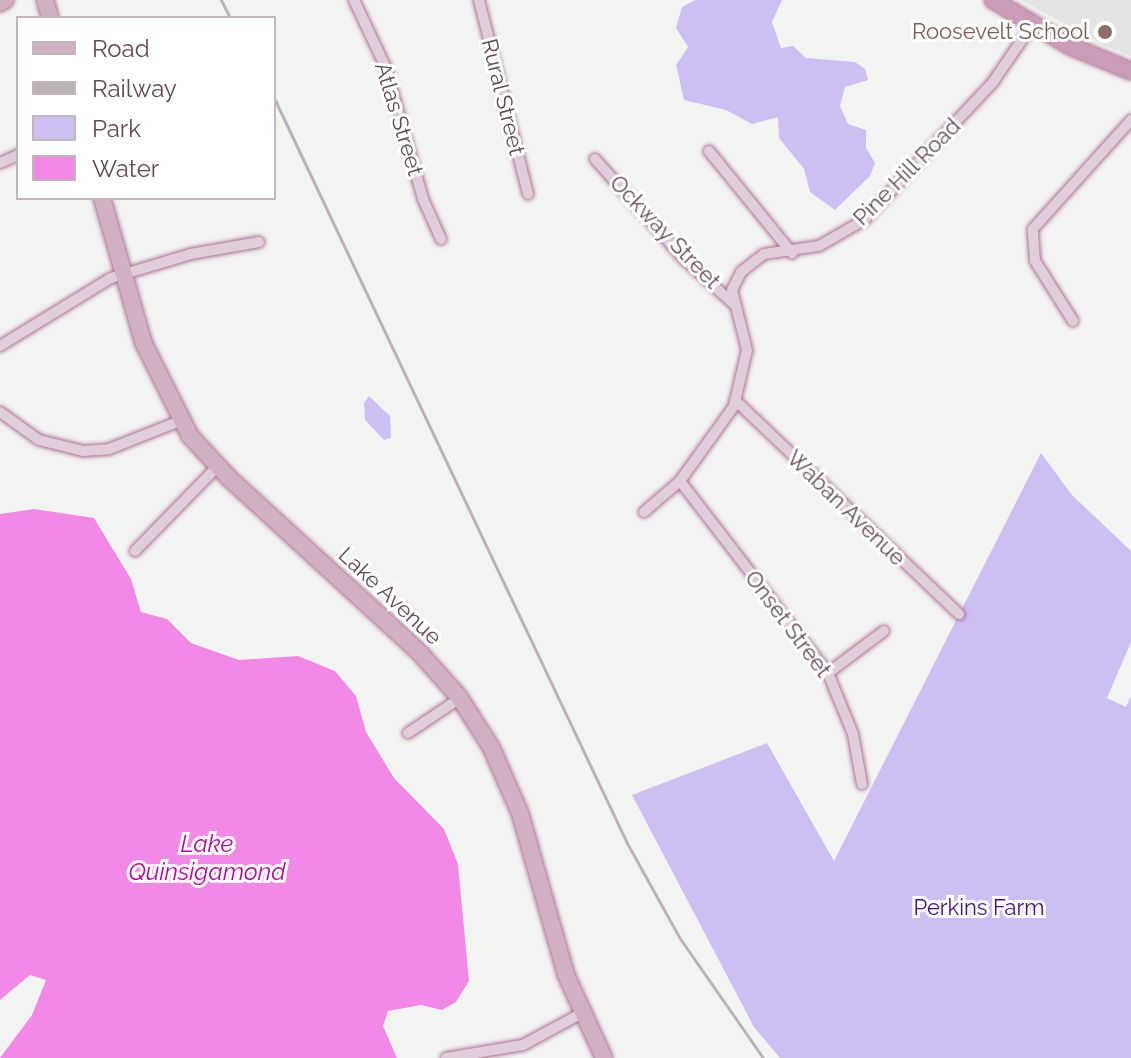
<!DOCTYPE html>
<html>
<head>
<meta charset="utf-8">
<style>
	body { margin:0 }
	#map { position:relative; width:1131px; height:1058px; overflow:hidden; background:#f2f4f2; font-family:Raleway,sans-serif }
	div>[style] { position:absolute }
	.education>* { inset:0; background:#e4e5e3 }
	.green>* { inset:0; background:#cebff3 }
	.water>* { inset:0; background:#f389e7 }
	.roads { filter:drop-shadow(0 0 2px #af7295) drop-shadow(0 0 2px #af7295) }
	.minor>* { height:10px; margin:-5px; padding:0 5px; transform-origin:5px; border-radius:5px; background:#dfcdd9 }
	.primary>* { height:16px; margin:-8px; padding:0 8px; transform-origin:8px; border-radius:8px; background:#d2b0c4 }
	.trunk>* { height:16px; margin:-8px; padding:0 8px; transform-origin:8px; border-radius:8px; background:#ca9cb7 }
	.rail>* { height:3px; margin:-1.5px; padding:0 1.5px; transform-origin:1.5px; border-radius:1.5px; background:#bcb3b8 }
	.dots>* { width:22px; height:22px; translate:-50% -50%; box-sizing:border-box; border:4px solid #fff; border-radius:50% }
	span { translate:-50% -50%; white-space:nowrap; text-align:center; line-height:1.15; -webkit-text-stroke:6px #fff; paint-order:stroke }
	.education-label { font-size:22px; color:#785e54 }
	.right { translate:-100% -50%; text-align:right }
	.street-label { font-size:22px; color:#614857 }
	.park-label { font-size:22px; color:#42118a }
	.water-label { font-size:24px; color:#ba02a4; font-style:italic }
	.legend { position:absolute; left:16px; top:16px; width:260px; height:184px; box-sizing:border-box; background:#fff; border:2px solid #c0b6bc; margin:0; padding:10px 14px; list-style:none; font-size:24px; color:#614857 }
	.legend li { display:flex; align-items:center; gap:16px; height:40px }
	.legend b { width:40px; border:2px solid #c0b6bc }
</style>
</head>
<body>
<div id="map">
	<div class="education">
		<div style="clip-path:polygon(1021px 0,1131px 0,1131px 56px,1105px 46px)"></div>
	</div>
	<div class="green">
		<div style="clip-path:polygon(695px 0,782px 0,772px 22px,781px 48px,793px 46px,806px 58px,855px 62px,865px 69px,868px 80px,845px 87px,840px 106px,848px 124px,866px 130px,866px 148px,875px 163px,870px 176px,835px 210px,810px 192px,804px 169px,779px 138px,778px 117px,752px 124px,726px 110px,684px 100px,676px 65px,688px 47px,676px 28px,682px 7px)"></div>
		<div style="clip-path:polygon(369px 396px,390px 416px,391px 438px,384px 440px,365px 420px,364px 403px)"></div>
		<div style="clip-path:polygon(1041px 453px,1072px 495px,1131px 551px,1131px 642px,1107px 698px,1126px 707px,1131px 696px,1131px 1058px,780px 1058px,754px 1027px,632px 795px,767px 743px,834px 861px)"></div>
	</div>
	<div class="water">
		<div style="clip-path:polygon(34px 509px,94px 518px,131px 579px,141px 612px,167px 619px,191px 643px,239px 660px,298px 656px,335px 671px,356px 696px,366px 732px,394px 778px,444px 829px,458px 864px,469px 981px,456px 1002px,442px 1010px,421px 1005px,388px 1011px,383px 1026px,397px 1058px,0 1058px,32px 1015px,46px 980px,30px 975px,0 1000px,0 514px)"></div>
	</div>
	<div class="roads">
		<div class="minor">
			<div style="left:354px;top:0;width:75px;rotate:64.8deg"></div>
			<div style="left:386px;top:68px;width:136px;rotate:74.2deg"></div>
			<div style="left:423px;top:199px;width:44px;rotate:65.8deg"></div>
			<div style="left:479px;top:0;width:200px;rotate:75.8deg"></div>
			<div style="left:709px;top:151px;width:132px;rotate:50.9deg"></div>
			<div style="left:595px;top:159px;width:134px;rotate:48.3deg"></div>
			<div style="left:684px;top:259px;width:69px;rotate:42deg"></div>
			<div style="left:0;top:163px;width:20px;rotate:-24deg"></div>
			<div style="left:1073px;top:321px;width:71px;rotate:-122.3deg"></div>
			<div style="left:1035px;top:261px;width:32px;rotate:-94deg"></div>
			<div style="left:1033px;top:229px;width:147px;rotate:-48deg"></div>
			<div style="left:0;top:346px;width:130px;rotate:-31.5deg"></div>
			<div style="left:111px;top:278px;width:84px;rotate:-16.7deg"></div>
			<div style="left:191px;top:254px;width:69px;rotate:-10deg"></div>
			<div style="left:735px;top:400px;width:310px;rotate:43.7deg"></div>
			<div style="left:0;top:412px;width:48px;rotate:35.7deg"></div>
			<div style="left:39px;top:440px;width:45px;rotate:14deg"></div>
			<div style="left:83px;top:451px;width:26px;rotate:-4deg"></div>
			<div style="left:109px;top:449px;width:76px;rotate:-21.5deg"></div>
			<div style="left:680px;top:481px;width:242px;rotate:52.4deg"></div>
			<div style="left:828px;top:673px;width:66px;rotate:67.7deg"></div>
			<div style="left:853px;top:734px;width:51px;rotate:79.8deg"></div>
			<div style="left:644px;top:512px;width:48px;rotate:-40.7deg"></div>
			<div style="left:680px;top:481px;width:92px;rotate:-54.2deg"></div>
			<div style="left:734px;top:406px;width:57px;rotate:-76.9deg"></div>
			<div style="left:747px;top:350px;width:62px;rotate:-104deg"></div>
			<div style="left:732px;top:290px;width:20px;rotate:-63deg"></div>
			<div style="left:741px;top:272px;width:29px;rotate:-38deg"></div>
			<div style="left:764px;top:254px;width:56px;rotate:-8.3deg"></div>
			<div style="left:819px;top:246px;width:52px;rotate:-30deg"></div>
			<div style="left:864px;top:220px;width:189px;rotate:-46.9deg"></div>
			<div style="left:993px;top:82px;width:69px;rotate:-55.6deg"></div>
			<div style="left:135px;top:551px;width:117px;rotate:-45.7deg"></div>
			<div style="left:828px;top:673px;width:70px;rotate:-36.9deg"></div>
			<div style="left:408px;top:733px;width:63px;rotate:-33.9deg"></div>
			<div style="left:446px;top:1058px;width:78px;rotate:-9.6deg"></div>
			<div style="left:523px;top:1045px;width:67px;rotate:-28.5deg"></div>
		</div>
		<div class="primary">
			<div style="left:45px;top:0;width:19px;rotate:74deg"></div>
			<div style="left:0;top:3px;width:6px;rotate:-31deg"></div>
			<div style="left:102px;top:198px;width:152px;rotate:74deg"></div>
			<div style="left:144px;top:344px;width:103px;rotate:63.4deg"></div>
			<div style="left:190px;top:436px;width:57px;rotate:47.1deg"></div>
			<div style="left:229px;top:478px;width:258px;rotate:42.5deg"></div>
			<div style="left:419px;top:652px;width:60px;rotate:48.4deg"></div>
			<div style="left:459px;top:697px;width:59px;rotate:57.4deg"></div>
			<div style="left:491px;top:747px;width:72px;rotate:66.3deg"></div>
			<div style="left:520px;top:813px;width:168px;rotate:74.1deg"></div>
			<div style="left:566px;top:975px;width:91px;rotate:65.4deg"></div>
		</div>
		<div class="trunk">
			<div style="left:993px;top:0;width:90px;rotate:30.9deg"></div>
			<div style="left:1070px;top:46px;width:66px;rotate:22.3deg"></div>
		</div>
	</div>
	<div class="rail">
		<div style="left:221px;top:0;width:20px;rotate:63deg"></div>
		<div style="left:274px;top:98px;width:824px;rotate:64.65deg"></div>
		<div style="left:627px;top:843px;width:107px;rotate:61deg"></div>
		<div style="left:679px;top:937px;width:147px;rotate:55.2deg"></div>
	</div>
	<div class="dots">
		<div style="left:1105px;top:32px;background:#8d6e63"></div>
	</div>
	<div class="education-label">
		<span class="right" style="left:1089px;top:32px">Roosevelt School</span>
	</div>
	<div class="street-label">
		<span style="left:503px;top:97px;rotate:76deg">Rural Street</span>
		<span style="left:399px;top:119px;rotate:73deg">Atlas Street</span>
		<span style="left:907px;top:172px;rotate:-45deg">Pine Hill Road</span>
		<span style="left:665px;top:232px;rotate:46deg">Ockway Street</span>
		<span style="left:846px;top:508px;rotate:44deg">Waban Avenue</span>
		<span style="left:390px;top:596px;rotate:43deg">Lake Avenue</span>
		<span style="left:788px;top:624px;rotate:53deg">Onset Street</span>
	</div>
	<div class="park-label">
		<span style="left:979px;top:908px">Perkins Farm</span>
	</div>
	<div class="water-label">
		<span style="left:207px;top:858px">Lake<br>Quinsigamond</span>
	</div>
	<ul class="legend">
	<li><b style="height:10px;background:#d2b0c4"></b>Road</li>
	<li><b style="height:10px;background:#bcb3b8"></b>Railway</li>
	<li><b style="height:22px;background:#cebff3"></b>Park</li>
	<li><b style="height:22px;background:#f389e7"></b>Water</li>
	</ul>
</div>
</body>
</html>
